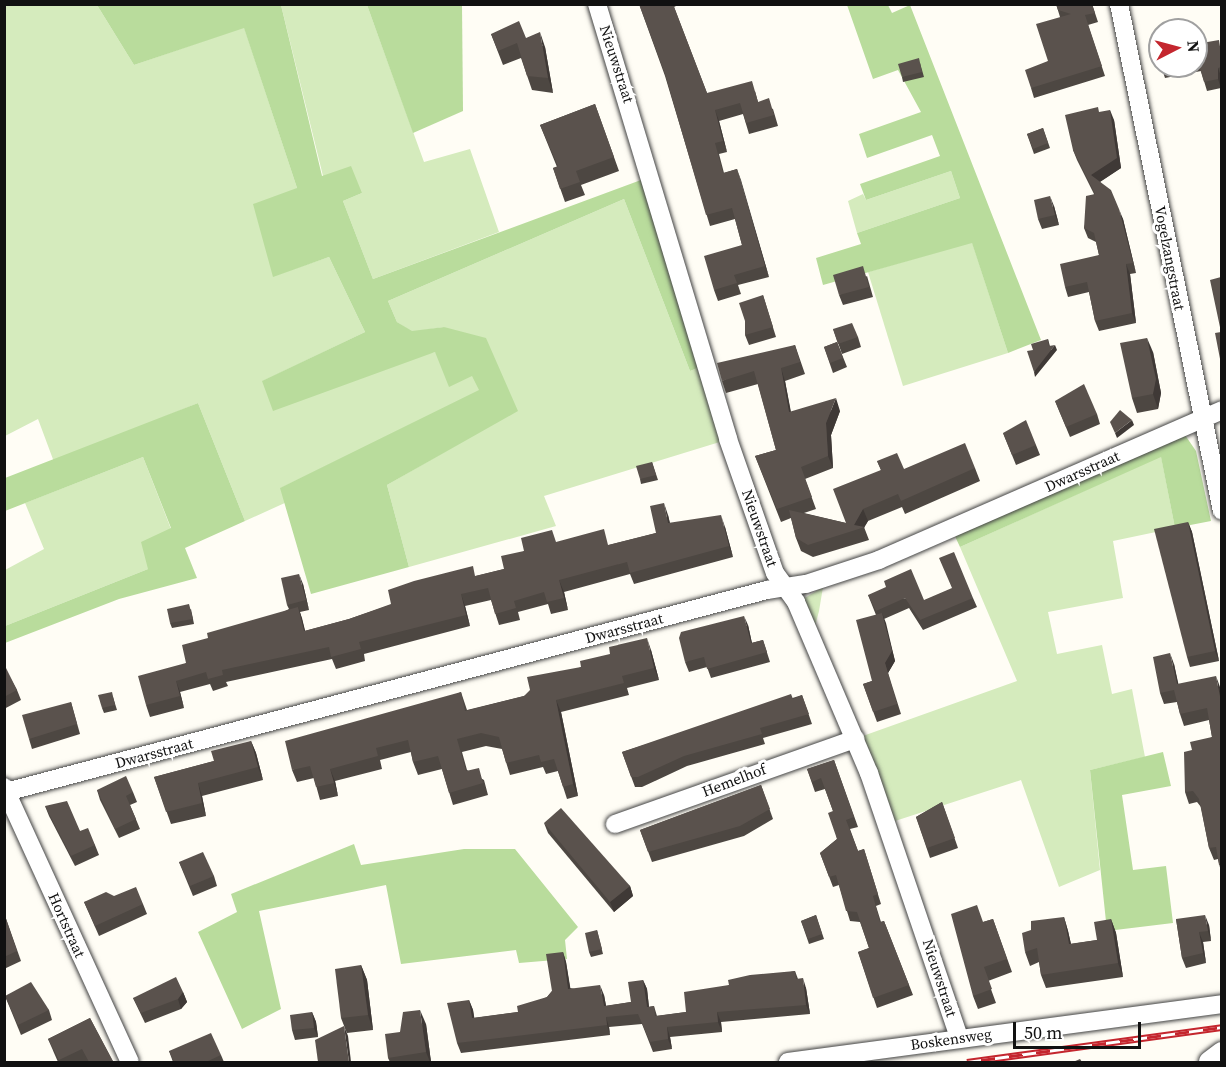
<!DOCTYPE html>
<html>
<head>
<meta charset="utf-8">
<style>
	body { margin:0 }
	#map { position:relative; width:1226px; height:1067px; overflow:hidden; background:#fffdf5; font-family:"Source Serif 4",serif }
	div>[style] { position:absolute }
	.green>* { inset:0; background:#d5ebbd }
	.forest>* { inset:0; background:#b9dc9c }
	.roads { filter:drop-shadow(0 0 2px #444) drop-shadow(0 0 2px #444) }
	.minor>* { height:18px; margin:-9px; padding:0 9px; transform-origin:9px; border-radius:9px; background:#fff }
	.tertiary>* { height:22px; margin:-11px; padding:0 11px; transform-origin:11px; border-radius:11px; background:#fff }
	.rail>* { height:7px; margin-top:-3.5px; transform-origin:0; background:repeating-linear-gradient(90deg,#fff 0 14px,#c4262e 0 28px); box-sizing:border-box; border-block:2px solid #c4262e }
	.wall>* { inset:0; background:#4d4742 }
	.shaded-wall>* { inset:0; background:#3f3936 }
	.building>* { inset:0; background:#5a524d }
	span { translate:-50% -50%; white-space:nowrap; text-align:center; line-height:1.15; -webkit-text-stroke:6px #fff; paint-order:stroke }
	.street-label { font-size:15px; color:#111 }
	.frame { position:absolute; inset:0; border:6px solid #111; pointer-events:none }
	.north { position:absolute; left:1148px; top:18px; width:60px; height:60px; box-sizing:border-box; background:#fff; border:2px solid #a0a0a0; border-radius:50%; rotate:84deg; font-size:16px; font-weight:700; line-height:24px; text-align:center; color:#111 }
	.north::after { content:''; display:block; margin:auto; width:21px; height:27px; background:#c4262e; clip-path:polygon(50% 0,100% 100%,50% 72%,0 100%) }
	.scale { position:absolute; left:1013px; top:1022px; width:128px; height:27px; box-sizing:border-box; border:3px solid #111; border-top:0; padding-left:8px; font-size:18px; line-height:21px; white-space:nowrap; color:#111; -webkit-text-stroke:4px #fff; paint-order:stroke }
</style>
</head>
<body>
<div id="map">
	<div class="green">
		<div style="clip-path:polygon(5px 5px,97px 5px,134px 65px,244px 27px,297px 188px,273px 276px,329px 257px,365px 332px,263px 381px,435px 352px,473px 376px,480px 391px,281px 488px,287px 502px,245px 521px,198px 403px,54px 462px,38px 419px,5px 436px)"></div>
		<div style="clip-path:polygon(281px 5px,367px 5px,424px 162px,470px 149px,499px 232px,373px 279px,343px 201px,362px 193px,323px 176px)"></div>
		<div style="clip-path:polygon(951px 171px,960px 198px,857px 233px,848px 201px,863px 194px,866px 200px)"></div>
		<div style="clip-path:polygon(624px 199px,690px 371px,700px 367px,723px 441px,544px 496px,556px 526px,409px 567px,387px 485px,517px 410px,444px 327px,412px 332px,397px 322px,388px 301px)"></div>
		<div style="clip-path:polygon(972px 242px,1008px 353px,903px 386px,868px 272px)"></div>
		<div style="clip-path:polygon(1161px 456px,1175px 528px,1113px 541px,1123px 598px,1048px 612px,1057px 654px,1102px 645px,1112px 694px,1132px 689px,1145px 757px,1090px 770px,1100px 870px,1059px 887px,1021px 780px,892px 822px,860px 737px,1017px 681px,960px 547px)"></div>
		<div style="clip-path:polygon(143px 457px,171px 529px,148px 569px,5px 626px,5px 570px,44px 549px,25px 503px)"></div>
		<div style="clip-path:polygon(823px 587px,819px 611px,814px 630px,803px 599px)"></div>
	</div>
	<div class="forest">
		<div style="clip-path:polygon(97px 5px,281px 5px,322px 176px,351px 166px,362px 193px,343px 201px,373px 279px,641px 180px,700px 367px,690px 371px,624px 199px,388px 301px,397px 322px,412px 331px,444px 327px,486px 338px,518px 411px,387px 485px,409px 567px,311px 594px,280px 488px,479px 390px,472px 376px,449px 387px,435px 352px,273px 411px,262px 381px,365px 332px,329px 257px,273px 277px,253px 204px,297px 188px,244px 28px,134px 65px)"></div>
		<div style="clip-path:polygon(367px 5px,462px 5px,463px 111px,413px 133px)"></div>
		<div style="clip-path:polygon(847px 5px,888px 5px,892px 13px,910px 5px,1041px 340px,1008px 353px,972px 243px,823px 285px,816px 258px,861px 244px,857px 233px,960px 198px,951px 171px,866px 200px,860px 184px,940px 156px,932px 135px,867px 158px,859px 134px,921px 112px,898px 70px,873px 79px)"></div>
		<div style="clip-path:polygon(198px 403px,245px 521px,185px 548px,197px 578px,119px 599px,5px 643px,5px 626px,148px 569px,141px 542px,171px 528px,143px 457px,5px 511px,5px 478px)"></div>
		<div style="clip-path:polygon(1185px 435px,1196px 451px,1211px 521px,1175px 528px,1161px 457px,960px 547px,953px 532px)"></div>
		<div style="clip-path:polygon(1163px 752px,1171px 786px,1122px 795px,1133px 870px,1166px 866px,1173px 923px,1107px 931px,1090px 770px)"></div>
		<div style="clip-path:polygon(354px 844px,361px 865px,464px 849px,515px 849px,578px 927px,565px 940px,567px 959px,519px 963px,516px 950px,401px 964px,386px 885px,259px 911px,281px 1009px,242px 1029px,198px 932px,237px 912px,231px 894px)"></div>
	</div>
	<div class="roads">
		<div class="minor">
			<div style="left:597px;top:4px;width:454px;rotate:73.2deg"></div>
			<div style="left:728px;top:439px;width:142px;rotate:70.7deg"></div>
			<div style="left:775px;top:573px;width:36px;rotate:54deg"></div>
			<div style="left:796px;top:602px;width:186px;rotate:66.9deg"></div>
			<div style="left:869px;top:773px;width:279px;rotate:71.2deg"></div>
			<div style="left:1119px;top:4px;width:517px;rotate:78.52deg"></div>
			<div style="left:4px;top:787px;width:302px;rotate:65.4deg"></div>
			<div style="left:6px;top:792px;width:787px;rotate:-14.87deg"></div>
			<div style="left:767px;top:590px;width:39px;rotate:-9deg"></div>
			<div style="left:806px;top:584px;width:77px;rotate:-18.2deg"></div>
			<div style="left:879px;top:560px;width:374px;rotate:-23.6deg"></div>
			<div style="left:615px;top:824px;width:255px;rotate:-19.5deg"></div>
			<div style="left:788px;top:1062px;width:438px;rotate:-7.6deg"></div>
		</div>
		<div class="tertiary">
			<div style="left:1210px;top:1062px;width:15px;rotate:-37deg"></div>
		</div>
	</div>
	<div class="rail">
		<div style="left:967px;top:1062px;width:257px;rotate:-7.8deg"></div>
	</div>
	<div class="wall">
		<div style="clip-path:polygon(639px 4px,680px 4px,674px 7px,707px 93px,755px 91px,758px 102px,773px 109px,778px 126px,749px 134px,743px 114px,719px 121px,727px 152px,719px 154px,724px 173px,737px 169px,769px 277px,738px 285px,741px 294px,718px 301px,714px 290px,742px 245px,735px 219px,710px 226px,665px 76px)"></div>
		<div style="clip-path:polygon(1056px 4px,1092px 4px,1098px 22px,1088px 25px,1105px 76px,1034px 98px,1031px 88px,1048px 61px,1060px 17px)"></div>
		<div style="clip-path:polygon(491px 34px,526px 38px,545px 47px,553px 93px,532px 90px,521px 58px,503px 65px)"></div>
		<div style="clip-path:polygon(1196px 44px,1221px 47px,1221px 88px,1207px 91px,1201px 71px,1165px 78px,1161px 66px,1196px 66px)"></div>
		<div style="clip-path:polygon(920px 63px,924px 77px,903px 82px,902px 77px)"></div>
		<div style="clip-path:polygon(595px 104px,619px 171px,581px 185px,585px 195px,565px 202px,553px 168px,557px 167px,540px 125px)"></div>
		<div style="clip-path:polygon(1100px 112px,1114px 120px,1121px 168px,1100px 182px,1123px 219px,1136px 273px,1130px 274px,1136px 323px,1099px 331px,1095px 321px,1089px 292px,1068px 297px,1065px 287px,1099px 255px,1096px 242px,1088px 238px,1084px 228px,1094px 194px,1077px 160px,1073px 150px)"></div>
		<div style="clip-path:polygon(1043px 128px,1050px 148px,1034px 154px,1027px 134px)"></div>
		<div style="clip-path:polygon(1054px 206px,1059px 225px,1042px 229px,1038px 219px)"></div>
		<div style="clip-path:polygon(867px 276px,873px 297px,843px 305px,839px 295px)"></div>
		<div style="clip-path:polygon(763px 295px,776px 337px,749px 345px,745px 335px)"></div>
		<div style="clip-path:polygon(833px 329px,858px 337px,861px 347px,842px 354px)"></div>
		<div style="clip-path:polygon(837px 342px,847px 367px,833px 373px,824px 347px)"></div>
		<div style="clip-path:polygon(795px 345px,805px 374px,785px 381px,791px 412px,840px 411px,831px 435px,833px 468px,805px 479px,816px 509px,804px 513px,846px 523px,881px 470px,877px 461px,904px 469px,975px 468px,980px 481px,905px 514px,902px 507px,868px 521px,864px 527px,869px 540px,813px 557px,801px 551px,796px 538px,791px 518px,781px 522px,755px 456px,776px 450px,758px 384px,726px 393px,722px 381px)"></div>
		<div style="clip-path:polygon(1153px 352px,1161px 393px,1158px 409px,1137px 413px,1132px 398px)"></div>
		<div style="clip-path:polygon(1055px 401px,1097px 414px,1100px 424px,1070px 437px)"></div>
		<div style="clip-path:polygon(1003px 433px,1036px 445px,1040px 455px,1016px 465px)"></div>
		<div style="clip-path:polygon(652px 462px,658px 480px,641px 484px,640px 479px)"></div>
		<div style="clip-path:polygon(668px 515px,670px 523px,725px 527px,733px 557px,634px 584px,630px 574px,564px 592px,568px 610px,551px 614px,548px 604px,518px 612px,520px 620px,499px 625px,491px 600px,465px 606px,470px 626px,364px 654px,365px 661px,336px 669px,332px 659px,226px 682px,228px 686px,213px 691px,210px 684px,180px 692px,184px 708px,150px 717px,146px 705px,186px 663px,289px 609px,287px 605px,303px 584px,309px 610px,300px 612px,305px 631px,349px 619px,476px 576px,504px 569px,524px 551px,557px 542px,609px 545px,656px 533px)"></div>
		<div style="clip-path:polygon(1188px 522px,1192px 532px,1219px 661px,1190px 667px,1187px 657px)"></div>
		<div style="clip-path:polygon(868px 595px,924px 600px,973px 598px,977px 607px,923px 630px,909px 608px,884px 619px,895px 661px,888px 673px,901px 714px,877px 722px,863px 684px,872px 681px,876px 615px)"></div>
		<div style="clip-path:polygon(191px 609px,194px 624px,172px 628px,170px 623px)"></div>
		<div style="clip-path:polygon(748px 625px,752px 643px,763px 640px,770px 662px,711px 678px,707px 667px,689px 672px,685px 662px)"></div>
		<div style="clip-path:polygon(651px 650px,659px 680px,627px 688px,629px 695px,561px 712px,578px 796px,567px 799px,558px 771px,546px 774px,543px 767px,510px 775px,502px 749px,486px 746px,462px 752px,467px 770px,484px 780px,488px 795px,453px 805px,442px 769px,418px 775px,413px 762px,411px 752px,380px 760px,382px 769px,335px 781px,338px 796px,320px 800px,314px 778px,297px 782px,292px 770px,461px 692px,467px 710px,524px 696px,581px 667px)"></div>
		<div style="clip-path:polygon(1174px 664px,1178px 684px,1220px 687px,1221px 692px,1221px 872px,1218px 859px,1214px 860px,1209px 848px,1201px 807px,1197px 802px,1189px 804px,1185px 792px,1192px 750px,1212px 737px,1209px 720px,1184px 726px,1180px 714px,1177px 702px,1164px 704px,1160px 693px)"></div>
		<div style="clip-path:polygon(4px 667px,17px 690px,21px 700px,4px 709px)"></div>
		<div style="clip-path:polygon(802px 695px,812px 724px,763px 738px,765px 744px,687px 766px,642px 787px,635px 787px,622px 752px)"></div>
		<div style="clip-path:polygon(113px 697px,117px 710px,104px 713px,102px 708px)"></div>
		<div style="clip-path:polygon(71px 702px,80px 734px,32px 749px,29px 739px)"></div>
		<div style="clip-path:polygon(251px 741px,256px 753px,263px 780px,202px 796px,206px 816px,171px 824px,154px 777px,214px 761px)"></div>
		<div style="clip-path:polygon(834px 760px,858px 827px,850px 829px,858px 851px,864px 849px,881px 904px,876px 906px,881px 922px,884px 921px,913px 995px,877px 1008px,858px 952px,869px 948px,860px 922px,850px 921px,839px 885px,833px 887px,820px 853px,837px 839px,833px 811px,825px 789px,815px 792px,807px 769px)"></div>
		<div style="clip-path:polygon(761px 785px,773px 819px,744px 836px,652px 862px,640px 830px)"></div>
		<div style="clip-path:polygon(97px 790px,133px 792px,137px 802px,130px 805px,140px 829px,119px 838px,100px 800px)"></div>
		<div style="clip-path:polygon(942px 802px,958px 848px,930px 858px,916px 817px)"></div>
		<div style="clip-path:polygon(45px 806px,80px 831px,95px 845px,99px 855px,75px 866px,49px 816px)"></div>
		<div style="clip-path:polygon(544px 823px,630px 886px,633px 896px,614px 912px,548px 833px)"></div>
		<div style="clip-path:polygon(179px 862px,214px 876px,217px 886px,193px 896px)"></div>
		<div style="clip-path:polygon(114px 896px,143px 904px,147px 914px,99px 936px,84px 902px)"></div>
		<div style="clip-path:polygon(4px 913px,21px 961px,4px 969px)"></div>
		<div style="clip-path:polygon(816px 915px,824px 939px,809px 944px,801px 921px)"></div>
		<div style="clip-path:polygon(1064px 917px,1068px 931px,1071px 944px,1097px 940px,1111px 919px,1116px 933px,1123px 977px,1046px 988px,1041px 975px,1039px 962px,1030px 966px,1025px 952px)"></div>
		<div style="clip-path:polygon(993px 919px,1012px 972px,988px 981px,996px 1003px,978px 1009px,973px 996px,983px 922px)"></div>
		<div style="clip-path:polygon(1176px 919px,1209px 925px,1211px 941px,1203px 942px,1206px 963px,1186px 968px,1182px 958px)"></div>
		<div style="clip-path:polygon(597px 930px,603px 954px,591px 957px,589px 952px)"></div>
		<div style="clip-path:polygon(563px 952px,566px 962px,570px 988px,604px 995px,606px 1006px,631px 1002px,643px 980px,647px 989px,649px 1007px,654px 1006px,657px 1016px,686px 1012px,729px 985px,795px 971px,798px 979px,806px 988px,810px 1014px,721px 1022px,722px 1032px,670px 1037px,672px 1049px,653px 1052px,642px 1024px,609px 1027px,610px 1035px,461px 1053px,457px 1043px,469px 1000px,473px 1010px,474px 1018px,518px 1012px,547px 997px,552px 991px)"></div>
		<div style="clip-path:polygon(361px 965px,367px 980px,373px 1030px,347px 1033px,348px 1036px,341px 1018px)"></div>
		<div style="clip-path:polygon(183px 992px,187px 1002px,181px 1009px,145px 1023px,133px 998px)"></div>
		<div style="clip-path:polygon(5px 996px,49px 1010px,52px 1020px,21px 1035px)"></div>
		<div style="clip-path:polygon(312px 1012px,316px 1022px,318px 1037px,295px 1040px,292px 1030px)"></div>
		<div style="clip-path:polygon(90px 1018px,113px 1062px,58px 1062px,48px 1039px)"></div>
		<div style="clip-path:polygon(426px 1024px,431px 1062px,390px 1062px,388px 1058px,400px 1032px)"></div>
		<div style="clip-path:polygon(169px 1051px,221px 1055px,224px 1062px,173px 1062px)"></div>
	</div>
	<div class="shaded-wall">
		<div style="clip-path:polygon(540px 32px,545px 47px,553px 93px,548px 78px)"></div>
		<div style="clip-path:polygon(1218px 68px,1221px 76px,1221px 88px,1218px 79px)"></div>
		<div style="clip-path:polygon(715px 110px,719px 121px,727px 152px,723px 141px)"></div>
		<div style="clip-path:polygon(1110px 110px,1114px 120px,1121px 168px,1095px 185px,1091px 175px)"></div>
		<div style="clip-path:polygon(737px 169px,741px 180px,769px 277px,765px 266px)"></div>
		<div style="clip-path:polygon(1050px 196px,1054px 206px,1059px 225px,1055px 215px)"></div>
		<div style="clip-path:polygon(1119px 209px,1123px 219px,1136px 273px,1133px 263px)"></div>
		<div style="clip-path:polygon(1126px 264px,1130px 274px,1136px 323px,1132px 313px)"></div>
		<div style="clip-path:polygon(1147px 338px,1153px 352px,1161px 393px,1158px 409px,1153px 394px)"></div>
		<div style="clip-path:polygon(1048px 339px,1051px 350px,1055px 345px,1057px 350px,1035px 377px,1034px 372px)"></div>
		<div style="clip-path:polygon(781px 368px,785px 381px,793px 425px,789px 412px)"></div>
		<div style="clip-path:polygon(836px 398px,840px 411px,831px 435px,833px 468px,828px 456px,826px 423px)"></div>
		<div style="clip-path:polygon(1132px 420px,1134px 425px,1117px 438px,1115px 433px)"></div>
		<div style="clip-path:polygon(664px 503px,668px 515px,672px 534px,668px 523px)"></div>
		<div style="clip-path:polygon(863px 509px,868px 521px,864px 528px,854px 525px)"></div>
		<div style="clip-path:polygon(721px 515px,725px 527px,733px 557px,729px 546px)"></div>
		<div style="clip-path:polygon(1188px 522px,1192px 532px,1219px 661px,1215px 651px)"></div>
		<div style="clip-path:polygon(299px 574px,303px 584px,309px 610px,306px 600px)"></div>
		<div style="clip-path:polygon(559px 580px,564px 592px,568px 610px,564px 598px)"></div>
		<div style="clip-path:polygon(461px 594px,465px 606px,470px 626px,466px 615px)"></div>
		<div style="clip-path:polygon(298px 607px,302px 618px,308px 643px,304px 631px)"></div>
		<div style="clip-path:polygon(882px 613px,886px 623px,895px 661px,888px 673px,901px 714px,885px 663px)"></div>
		<div style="clip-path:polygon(744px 616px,748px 625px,754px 653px,751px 643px)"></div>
		<div style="clip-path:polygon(647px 638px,651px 650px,659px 680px,654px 668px)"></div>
		<div style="clip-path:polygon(1170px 653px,1174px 664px,1181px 696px,1177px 684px)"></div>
		<div style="clip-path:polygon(1216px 676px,1220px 687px,1221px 702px)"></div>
		<div style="clip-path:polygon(176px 681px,180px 692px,184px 708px,180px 696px)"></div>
		<div style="clip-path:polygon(556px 700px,561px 712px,578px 796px,573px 784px)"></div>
		<div style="clip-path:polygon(251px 741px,256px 753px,263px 780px,258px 767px)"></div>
		<div style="clip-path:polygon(330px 769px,335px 781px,338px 796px,334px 783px)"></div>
		<div style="clip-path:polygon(198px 783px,202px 796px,206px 816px,202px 803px)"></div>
		<div style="clip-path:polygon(630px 886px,633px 896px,614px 912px,610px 902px)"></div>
		<div style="clip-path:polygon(1205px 915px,1209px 925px,1211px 941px,1208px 931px)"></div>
		<div style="clip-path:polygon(1064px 917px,1068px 931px,1074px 958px,1069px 944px)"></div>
		<div style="clip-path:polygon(1111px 919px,1116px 933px,1123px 977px,1118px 963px)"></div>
		<div style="clip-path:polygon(1199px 932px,1203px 942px,1206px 963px,1203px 953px)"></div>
		<div style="clip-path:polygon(563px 952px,566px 962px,572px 998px,568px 989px)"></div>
		<div style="clip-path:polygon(361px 965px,367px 980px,373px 1030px,368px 1015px)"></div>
		<div style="clip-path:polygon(803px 978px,806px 988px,810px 1014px,806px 1005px)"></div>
		<div style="clip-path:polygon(643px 980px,647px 989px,650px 1017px,647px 1007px)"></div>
		<div style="clip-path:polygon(600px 985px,604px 995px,608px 1016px,604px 1006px)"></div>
		<div style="clip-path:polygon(183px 992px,187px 1002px,181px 1009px,178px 999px)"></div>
		<div style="clip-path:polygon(469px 1000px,473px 1010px,476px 1028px,472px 1018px)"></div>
		<div style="clip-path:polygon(420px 1010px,426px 1024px,431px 1062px,430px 1062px,426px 1052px)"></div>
		<div style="clip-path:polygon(312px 1012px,316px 1022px,318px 1037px,314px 1028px)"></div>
		<div style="clip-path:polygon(717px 1012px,721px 1022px,722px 1032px,718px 1022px)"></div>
		<div style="clip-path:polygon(606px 1017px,609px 1027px,610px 1035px,607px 1025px)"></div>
		<div style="clip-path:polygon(344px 1026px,348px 1036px,351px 1062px,349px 1062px)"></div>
		<div style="clip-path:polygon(667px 1027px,670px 1037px,672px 1049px,668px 1039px)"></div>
	</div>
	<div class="building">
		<div style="clip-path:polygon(639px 4px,673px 4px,707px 93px,752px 81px,758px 102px,769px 98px,774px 115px,746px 123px,740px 103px,715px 110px,723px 141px,715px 143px,723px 173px,737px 169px,765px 266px,734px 275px,737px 283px,714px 290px,704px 256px,742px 245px,732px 208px,706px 215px,665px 74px)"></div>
		<div style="clip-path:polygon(1056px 4px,1092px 4px,1095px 13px,1085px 15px,1102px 66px,1031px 88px,1025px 70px,1048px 61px,1036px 24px,1071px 14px,1058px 10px)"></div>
		<div style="clip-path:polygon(519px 21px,526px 38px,540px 32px,548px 78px,527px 76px,517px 43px,498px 51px,491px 34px)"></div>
		<div style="clip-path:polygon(1219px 40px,1221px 53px,1221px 67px,1218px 68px,1218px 79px,1204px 82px,1198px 62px,1196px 63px,1196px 44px)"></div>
		<div style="clip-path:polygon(1158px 50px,1160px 50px,1160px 61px)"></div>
		<div style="clip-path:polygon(919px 58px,922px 72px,902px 77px,898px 64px)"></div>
		<div style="clip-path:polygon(1161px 66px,1180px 66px,1162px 70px)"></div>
		<div style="clip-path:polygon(595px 104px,614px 157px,576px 171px,580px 182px,560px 189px,553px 168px,558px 166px,540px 125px)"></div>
		<div style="clip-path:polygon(1098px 107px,1099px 112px,1110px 110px,1117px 158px,1091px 175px,1111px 190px,1119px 209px,1133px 263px,1126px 264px,1132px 313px,1095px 321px,1087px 282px,1065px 287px,1060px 264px,1099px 255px,1094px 233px,1084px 228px,1086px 196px,1095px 194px,1073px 150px,1065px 115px)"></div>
		<div style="clip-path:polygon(1043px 128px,1048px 143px,1033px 149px,1027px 134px)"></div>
		<div style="clip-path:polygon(1050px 196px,1055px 215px,1038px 219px,1034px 200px)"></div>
		<div style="clip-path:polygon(863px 266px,869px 287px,839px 295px,833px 275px)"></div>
		<div style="clip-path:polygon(1221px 277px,1221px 364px,1215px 333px,1221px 332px,1210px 280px)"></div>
		<div style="clip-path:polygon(763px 295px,773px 327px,745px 335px,745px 321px,739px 303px)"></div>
		<div style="clip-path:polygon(852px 323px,858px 337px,838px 344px,833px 329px)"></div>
		<div style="clip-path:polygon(1147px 338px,1156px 379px,1153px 394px,1132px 398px,1120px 343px)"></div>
		<div style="clip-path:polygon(1048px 339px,1049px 346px,1055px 345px,1034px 372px,1027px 351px,1033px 350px,1031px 344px)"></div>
		<div style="clip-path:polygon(837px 342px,843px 358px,830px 363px,824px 347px)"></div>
		<div style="clip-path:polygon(795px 345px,800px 362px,781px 368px,789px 412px,836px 398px,826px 423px,828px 456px,801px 467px,812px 497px,777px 509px,755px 456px,776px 450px,754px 371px,722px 381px,717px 363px)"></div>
		<div style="clip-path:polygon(1084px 384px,1097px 414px,1066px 427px,1055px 401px)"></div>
		<div style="clip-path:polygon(1120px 410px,1132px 420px,1115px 433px,1110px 422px)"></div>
		<div style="clip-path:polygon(1026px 420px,1036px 445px,1012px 455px,1003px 433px)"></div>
		<div style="clip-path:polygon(965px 443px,975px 468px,901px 501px,898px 494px,863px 509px,854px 525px,865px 527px,808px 545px,796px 538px,789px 510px,846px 523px,833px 489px,881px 470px,877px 461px,897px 453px,904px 469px)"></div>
		<div style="clip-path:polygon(652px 462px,656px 475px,640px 479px,636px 466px)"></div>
		<div style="clip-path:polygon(664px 503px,668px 523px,721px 515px,729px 546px,630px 573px,627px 562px,559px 580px,564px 598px,547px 602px,544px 592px,514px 601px,516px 608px,495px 614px,488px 588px,461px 594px,466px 615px,359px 642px,361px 649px,331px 657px,329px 647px,222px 670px,223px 675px,208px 679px,206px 672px,176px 681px,180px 696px,146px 705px,138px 676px,186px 663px,182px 645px,208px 638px,207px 633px,298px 607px,304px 631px,349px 619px,391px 604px,388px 590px,414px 581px,473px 566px,475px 576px,504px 569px,501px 556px,524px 551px,521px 538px,552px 530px,556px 542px,604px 529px,608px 545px,656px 533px,650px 506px)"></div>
		<div style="clip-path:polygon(1188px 522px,1215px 651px,1187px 657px,1154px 529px)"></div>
		<div style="clip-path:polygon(954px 552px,973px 598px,920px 620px,905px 598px,876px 611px,868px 595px,886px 587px,884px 581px,911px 569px,924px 600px,952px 588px,939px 558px)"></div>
		<div style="clip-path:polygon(299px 574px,306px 600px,287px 605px,281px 578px)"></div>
		<div style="clip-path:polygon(189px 604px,193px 619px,170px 623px,167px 609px)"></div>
		<div style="clip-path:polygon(882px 613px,892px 651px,885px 663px,897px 704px,873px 712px,863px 684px,872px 681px,856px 620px)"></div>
		<div style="clip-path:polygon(744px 616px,751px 643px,763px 640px,767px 652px,707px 669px,704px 657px,685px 662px,679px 638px,681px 632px)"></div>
		<div style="clip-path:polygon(647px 638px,654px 668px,622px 676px,624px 683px,556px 700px,573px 784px,563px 787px,554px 759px,541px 762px,539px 755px,506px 763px,499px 737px,481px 733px,457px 739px,466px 771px,479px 768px,483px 783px,449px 793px,438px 756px,413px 762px,408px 740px,376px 748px,378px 756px,330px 769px,334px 783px,316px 787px,310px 766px,292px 770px,285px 741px,461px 692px,465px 711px,524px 696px,530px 690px,527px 677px,581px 667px,580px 661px,610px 654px,609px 647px)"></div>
		<div style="clip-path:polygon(1170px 653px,1177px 684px,1216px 676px,1221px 702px,1221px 865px,1219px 865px,1216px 847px,1209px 848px,1199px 799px,1193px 791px,1185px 792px,1184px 752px,1192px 750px,1190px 742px,1212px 737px,1207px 708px,1180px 714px,1174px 690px,1160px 693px,1153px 657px)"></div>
		<div style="clip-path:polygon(5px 666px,17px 690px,4px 697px,4px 667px)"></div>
		<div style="clip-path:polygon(112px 692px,115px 705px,102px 708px,98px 695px)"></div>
		<div style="clip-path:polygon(791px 694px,793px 699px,802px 695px,809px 714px,760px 728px,762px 734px,684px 756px,638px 777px,631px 777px,622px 752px)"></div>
		<div style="clip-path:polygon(71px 702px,77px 724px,29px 739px,22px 715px)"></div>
		<div style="clip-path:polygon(251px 741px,258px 767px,198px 783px,202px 803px,166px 812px,154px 777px,214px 761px,211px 751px)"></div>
		<div style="clip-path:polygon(834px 760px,854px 817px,846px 820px,858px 851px,864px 849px,878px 894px,873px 896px,880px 922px,884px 921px,909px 985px,873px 998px,858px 952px,869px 948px,857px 912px,846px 911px,836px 875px,829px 877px,820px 853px,837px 839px,828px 813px,833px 811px,821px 778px,812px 782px,807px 769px)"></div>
		<div style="clip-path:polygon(126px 776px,133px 792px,126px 796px,136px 819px,115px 829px,97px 790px)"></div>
		<div style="clip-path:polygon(761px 785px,770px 809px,740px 826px,648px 852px,640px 830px)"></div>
		<div style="clip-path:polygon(67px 801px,80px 831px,88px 828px,95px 845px,71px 856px,45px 806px)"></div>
		<div style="clip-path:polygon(942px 802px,955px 838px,927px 848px,916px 817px)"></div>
		<div style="clip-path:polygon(561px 808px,630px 886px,610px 902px,544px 823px)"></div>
		<div style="clip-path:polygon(203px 852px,214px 876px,190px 886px,179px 862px)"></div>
		<div style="clip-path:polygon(136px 887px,143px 904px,95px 926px,84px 902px,106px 892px,114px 896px)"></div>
		<div style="clip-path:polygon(977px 905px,983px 922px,993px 919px,1007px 959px,984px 967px,992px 989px,973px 996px,951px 914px)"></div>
		<div style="clip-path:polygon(4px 913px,17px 951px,4px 957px)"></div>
		<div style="clip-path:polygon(816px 915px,822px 934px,808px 939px,801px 921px)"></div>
		<div style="clip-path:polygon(1205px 915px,1208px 931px,1199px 932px,1203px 953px,1182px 958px,1176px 919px)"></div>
		<div style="clip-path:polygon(1064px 917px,1069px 944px,1097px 940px,1094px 922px,1111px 919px,1118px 963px,1041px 975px,1037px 948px,1025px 952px,1022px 933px,1031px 930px,1031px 921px)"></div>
		<div style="clip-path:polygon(597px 930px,602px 949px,589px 952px,585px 933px)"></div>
		<div style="clip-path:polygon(563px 952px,568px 989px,600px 985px,604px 1006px,631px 1002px,628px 982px,643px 980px,647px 1007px,654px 1006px,655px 1016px,686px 1012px,684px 992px,729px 985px,728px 980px,750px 975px,795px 971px,796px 979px,803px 978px,806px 1005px,717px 1012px,718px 1022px,667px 1027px,668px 1039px,650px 1042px,638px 1014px,606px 1017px,607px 1025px,457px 1043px,447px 1003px,469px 1000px,472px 1018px,518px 1012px,517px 1006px,547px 997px,552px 991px,546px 954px)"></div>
		<div style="clip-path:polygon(361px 965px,368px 1015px,341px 1018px,335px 969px)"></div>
		<div style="clip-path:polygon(176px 977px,183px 992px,178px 999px,141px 1013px,133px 998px)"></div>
		<div style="clip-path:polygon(31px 982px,49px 1010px,18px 1025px,5px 996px)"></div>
		<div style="clip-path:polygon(420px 1010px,426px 1052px,388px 1058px,385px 1034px,400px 1032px,403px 1012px)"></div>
		<div style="clip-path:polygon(312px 1012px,314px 1028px,292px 1030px,290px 1015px)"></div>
		<div style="clip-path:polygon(90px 1018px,113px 1061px,110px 1062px,89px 1062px,82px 1049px,59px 1060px,48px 1039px)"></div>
		<div style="clip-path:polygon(344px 1026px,349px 1062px,318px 1062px,315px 1040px)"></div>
		<div style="clip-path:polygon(211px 1033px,221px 1055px,206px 1062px,174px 1062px,169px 1051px)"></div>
		<div style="clip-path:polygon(1080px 1059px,1082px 1062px,1073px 1062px)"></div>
	</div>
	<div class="street-label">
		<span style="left:617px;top:64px;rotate:72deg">Nieuwstraat</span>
		<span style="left:1170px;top:258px;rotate:79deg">Vogelzangstraat</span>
		<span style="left:1082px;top:471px;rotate:-24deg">Dwarsstraat</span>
		<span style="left:760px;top:528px;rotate:71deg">Nieuwstraat</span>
		<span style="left:624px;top:628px;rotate:-15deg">Dwarsstraat</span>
		<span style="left:154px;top:753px;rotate:-15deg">Dwarsstraat</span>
		<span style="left:734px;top:780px;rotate:-21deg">Hemelhof</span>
		<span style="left:67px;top:925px;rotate:66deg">Hortstraat</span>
		<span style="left:940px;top:978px;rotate:72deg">Nieuwstraat</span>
		<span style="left:951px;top:1039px;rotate:-8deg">Boskensweg</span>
	</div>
	<div class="frame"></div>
	<div class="north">N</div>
	<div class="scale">50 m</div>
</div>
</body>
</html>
